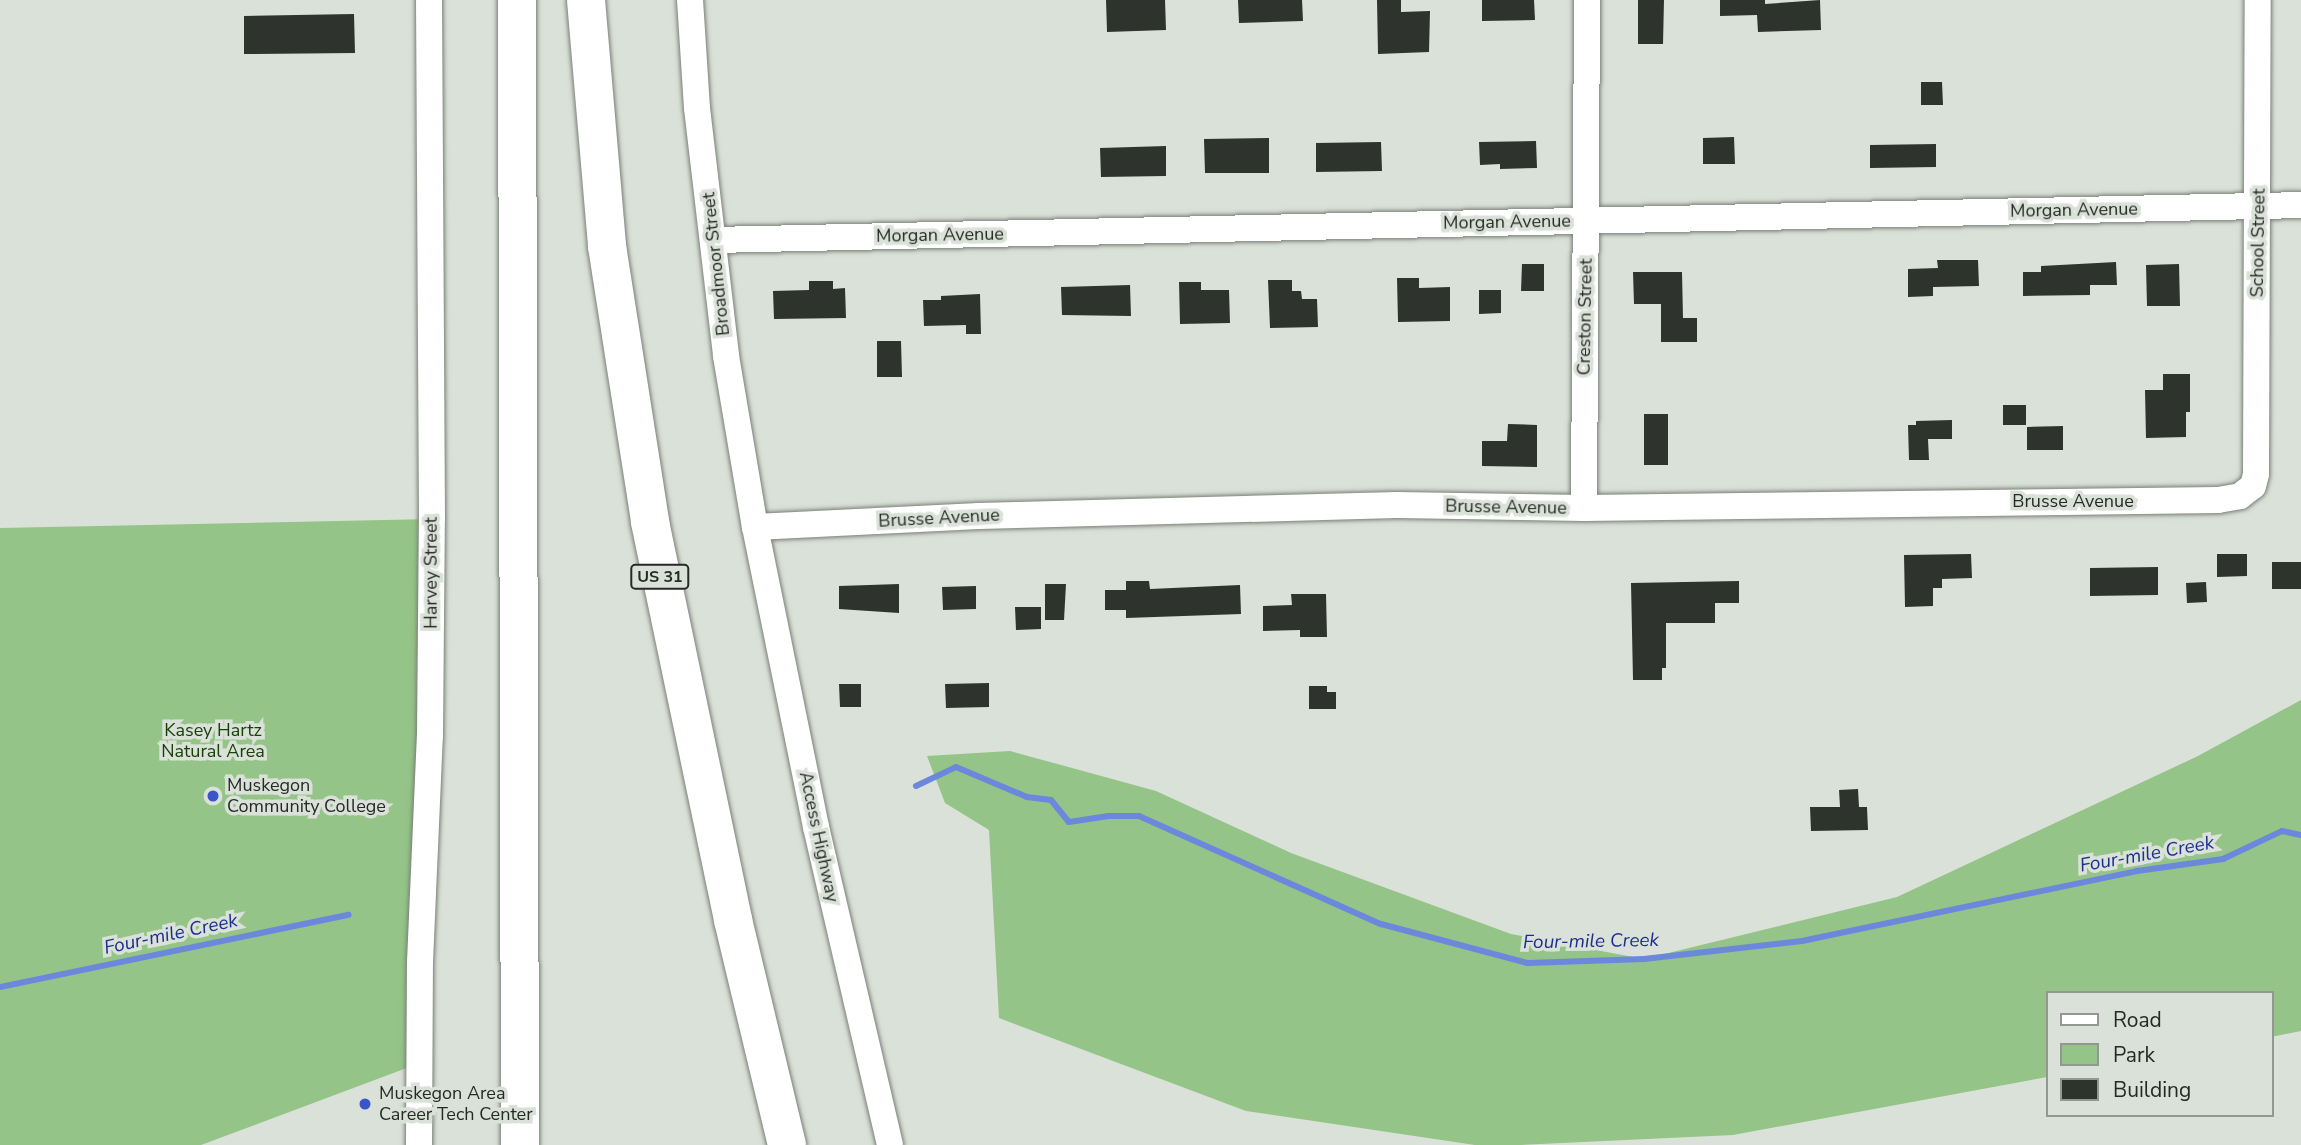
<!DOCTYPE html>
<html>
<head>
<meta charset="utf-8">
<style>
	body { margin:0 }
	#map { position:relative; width:2301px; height:1145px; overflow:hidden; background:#dae1d8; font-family:"Nunito Sans",sans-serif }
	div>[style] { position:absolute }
	.green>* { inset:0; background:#94c487 }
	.stream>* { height:6px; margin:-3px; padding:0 3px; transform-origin:3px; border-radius:3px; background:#6b88dc }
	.building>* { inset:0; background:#2e342d }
	.roads { filter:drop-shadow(0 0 2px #7a8078) drop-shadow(0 0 2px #7a8078) }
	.minor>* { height:26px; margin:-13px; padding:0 13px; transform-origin:13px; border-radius:13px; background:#fff }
	.highway>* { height:38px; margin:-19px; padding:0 19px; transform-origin:19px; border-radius:19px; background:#fff }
	.dots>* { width:19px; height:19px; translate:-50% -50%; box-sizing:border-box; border:4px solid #dae1d8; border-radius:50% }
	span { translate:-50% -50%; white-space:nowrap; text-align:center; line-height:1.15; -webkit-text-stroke:7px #dae1d8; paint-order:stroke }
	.shield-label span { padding:2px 5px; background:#dae1d8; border:2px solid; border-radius:5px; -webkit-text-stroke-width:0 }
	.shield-label { font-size:16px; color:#272926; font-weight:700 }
	.street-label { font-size:18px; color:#272926 }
	.park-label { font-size:18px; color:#174108 }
	.poi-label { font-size:18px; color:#272926 }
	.left { translate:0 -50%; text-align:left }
	.water-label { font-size:19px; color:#1c2f8f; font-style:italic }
	.legend { position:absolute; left:2046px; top:991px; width:228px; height:126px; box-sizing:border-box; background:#dae1d8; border:2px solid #929791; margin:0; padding:9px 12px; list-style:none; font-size:21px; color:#272926 }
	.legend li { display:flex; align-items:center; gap:14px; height:35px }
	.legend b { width:35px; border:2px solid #929791 }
</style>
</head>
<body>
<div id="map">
	<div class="green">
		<div style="clip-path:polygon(432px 519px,420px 1063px,201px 1145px,0 1145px,0 528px)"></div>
		<div style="clip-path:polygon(2301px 700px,2301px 1031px,2271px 1037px,2271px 993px,2047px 993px,2047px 1077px,1733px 1135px,1520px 1145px,1475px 1145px,1246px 1111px,999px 1018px,989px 830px,945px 803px,927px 756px,1010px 751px,1156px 791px,1291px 853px,1511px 934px,1644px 959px,1897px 897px,2198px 756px)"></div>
	</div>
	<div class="stream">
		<div style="left:916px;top:786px;width:44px;rotate:-25.4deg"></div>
		<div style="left:956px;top:767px;width:77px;rotate:22.9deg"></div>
		<div style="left:1027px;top:797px;width:24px;rotate:7deg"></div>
		<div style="left:1051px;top:800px;width:28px;rotate:51deg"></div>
		<div style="left:1069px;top:822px;width:40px;rotate:-8.5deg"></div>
		<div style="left:1109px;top:816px;width:30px"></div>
		<div style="left:1139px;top:816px;width:265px;rotate:24.1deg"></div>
		<div style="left:1381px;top:924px;width:152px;rotate:14.9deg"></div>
		<div style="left:1528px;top:963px;width:116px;rotate:-2deg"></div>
		<div style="left:1644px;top:959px;width:159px;rotate:-6.5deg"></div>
		<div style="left:1802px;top:941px;width:342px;rotate:-11.8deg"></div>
		<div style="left:2137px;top:871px;width:87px;rotate:-7.9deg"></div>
		<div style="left:2223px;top:859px;width:65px;rotate:-25.4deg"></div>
		<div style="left:2282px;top:831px;width:19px;rotate:12deg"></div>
		<div style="left:0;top:987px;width:356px;rotate:-11.7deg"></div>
	</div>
	<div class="building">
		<div style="clip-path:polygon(1106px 0,1165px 0,1166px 30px,1107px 32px)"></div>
		<div style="clip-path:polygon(1238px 0,1302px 0,1303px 21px,1239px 23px)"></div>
		<div style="clip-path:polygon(1377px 0,1401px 0,1401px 12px,1430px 11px,1429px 52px,1378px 54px)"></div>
		<div style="clip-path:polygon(1482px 0,1534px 0,1535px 20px,1482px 21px)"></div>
		<div style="clip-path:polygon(1638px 0,1664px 0,1663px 44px,1638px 44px)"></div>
		<div style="clip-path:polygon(1720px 0,1765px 0,1765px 4px,1820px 0,1821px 30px,1758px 32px,1757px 15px,1720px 16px)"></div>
		<div style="clip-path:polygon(354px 14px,355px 53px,244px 54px,244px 16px)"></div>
		<div style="clip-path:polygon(1921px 82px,1942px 82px,1943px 105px,1921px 105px)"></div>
		<div style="clip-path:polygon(1734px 137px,1735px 164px,1703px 164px,1703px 138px)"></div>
		<div style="clip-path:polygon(1269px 138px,1269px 173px,1205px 173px,1204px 139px)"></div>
		<div style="clip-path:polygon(1536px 141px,1537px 168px,1500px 169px,1500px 164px,1480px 165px,1479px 142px)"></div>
		<div style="clip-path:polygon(1381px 142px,1382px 171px,1316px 172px,1316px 143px)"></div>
		<div style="clip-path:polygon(1936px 144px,1936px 167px,1870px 168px,1870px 145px)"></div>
		<div style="clip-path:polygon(1166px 146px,1166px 176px,1101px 177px,1100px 148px)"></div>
		<div style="clip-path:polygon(1937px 260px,1978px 260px,1979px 286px,1933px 287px,1933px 296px,1908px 297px,1908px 269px,1938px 268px)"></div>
		<div style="clip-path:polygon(2116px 262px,2117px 285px,2090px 285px,2090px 295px,2023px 296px,2023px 272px,2041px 272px,2041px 266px)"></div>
		<div style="clip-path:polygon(1522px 264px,1544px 264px,1544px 291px,1521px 291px)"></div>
		<div style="clip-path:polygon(2179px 264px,2180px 306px,2147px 306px,2146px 265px)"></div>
		<div style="clip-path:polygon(1633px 272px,1682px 272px,1683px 318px,1697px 318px,1697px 342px,1661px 342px,1661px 304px,1634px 304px)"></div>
		<div style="clip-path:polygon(1397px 278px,1419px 278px,1419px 288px,1450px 287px,1450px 321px,1398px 322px)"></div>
		<div style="clip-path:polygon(1268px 280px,1292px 280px,1292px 291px,1301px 291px,1302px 299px,1317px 299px,1318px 327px,1270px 328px)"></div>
		<div style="clip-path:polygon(809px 281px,833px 281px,833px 289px,845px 288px,846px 318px,774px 319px,773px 291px,809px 290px)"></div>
		<div style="clip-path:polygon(1179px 282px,1201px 282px,1201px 290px,1229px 290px,1230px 323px,1180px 324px)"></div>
		<div style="clip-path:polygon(1130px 285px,1131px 316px,1062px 315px,1061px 287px)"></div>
		<div style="clip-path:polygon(1479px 290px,1501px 290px,1501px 313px,1479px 314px)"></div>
		<div style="clip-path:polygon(980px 294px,981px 334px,966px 334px,966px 325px,924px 326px,923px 300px,941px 300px,941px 296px)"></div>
		<div style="clip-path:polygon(877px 341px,901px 341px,902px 377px,877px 377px)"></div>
		<div style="clip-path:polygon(2163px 374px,2190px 374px,2190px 412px,2186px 412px,2186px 437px,2146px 438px,2145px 390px,2163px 390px)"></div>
		<div style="clip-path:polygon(2003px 405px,2026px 405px,2026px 425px,2003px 425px)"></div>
		<div style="clip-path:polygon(1644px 414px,1668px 414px,1668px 465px,1644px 465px)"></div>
		<div style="clip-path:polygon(1952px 420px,1952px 439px,1928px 439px,1929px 460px,1909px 460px,1908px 425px,1916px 425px,1916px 421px)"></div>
		<div style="clip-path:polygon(1508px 424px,1537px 425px,1537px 467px,1482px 466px,1482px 441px,1507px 441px)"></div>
		<div style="clip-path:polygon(2063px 426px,2063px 450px,2027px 450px,2027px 427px)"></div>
		<div style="clip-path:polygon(1971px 554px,1972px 578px,1942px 579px,1942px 588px,1933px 588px,1933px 606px,1905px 607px,1904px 555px)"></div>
		<div style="clip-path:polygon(2217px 554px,2247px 554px,2247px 576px,2217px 577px)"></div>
		<div style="clip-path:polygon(2272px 562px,2301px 562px,2301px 589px,2272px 589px)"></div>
		<div style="clip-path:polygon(2158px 567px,2158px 595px,2090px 596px,2090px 568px)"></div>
		<div style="clip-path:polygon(1126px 581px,1149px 581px,1150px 589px,1240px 585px,1241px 614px,1126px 618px,1126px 610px,1105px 610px,1105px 590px,1126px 590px)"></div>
		<div style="clip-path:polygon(1739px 581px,1739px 603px,1715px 603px,1715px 623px,1666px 623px,1666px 668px,1662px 668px,1662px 680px,1633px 680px,1631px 583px)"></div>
		<div style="clip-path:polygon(2206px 582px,2207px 602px,2187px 603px,2186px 583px)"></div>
		<div style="clip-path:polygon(899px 584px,899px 613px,839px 609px,839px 586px)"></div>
		<div style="clip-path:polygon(1045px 584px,1066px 584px,1064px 620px,1045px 620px)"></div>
		<div style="clip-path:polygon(976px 586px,976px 609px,943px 610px,942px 587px)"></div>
		<div style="clip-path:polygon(1291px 594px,1326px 594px,1327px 637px,1300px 637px,1300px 630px,1263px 631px,1263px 606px,1292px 605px)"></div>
		<div style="clip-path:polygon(1015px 607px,1041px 607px,1041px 629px,1016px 630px)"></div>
		<div style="clip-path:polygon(989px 683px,989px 707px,946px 708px,945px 684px)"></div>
		<div style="clip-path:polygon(839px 684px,861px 684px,861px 707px,840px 707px)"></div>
		<div style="clip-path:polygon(1309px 686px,1327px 686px,1327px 692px,1336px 692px,1336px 709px,1309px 709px)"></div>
		<div style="clip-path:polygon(1858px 789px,1859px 807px,1867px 807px,1868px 830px,1811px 831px,1810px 807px,1840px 807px,1839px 790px)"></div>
	</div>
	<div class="roads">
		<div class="minor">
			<div style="left:690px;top:0;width:108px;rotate:86.3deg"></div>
			<div style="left:697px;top:108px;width:250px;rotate:83.3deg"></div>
			<div style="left:726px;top:356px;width:173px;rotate:80.4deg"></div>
			<div style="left:755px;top:527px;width:306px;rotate:78.5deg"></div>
			<div style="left:816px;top:827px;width:326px;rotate:76.9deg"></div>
			<div style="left:713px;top:240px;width:1588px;rotate:-1.26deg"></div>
			<div style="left:1584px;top:508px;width:508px;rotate:-89.66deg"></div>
			<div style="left:755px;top:527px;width:224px;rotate:-2.8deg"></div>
			<div style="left:979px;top:516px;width:418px;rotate:-1.5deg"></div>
			<div style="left:1397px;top:505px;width:187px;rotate:0.9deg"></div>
			<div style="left:1584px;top:508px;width:634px;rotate:-0.72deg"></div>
			<div style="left:2218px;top:500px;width:22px;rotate:-10deg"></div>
			<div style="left:2240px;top:496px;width:16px;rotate:-38deg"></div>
			<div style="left:2253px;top:486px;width:12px;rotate:-76deg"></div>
			<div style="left:2256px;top:474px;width:474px;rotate:-89.8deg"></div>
			<div style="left:419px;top:1145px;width:183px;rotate:-89.7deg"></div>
			<div style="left:420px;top:962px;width:226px;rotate:-87.5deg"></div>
			<div style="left:430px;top:736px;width:217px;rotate:-89.5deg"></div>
			<div style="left:432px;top:519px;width:519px;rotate:-90.33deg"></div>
		</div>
		<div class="highway">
			<div style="left:517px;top:0;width:1145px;rotate:89.85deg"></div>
			<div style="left:586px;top:0;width:247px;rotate:85.1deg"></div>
			<div style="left:607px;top:246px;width:279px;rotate:81.1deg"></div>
			<div style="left:650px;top:522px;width:407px;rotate:78.2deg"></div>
			<div style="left:733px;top:920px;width:231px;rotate:76.5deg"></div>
		</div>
	</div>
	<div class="dots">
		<div style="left:213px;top:796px;background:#3856c7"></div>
		<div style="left:365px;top:1104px;background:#3856c7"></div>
	</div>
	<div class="shield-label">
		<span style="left:660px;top:577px">US 31</span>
	</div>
	<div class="street-label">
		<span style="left:2074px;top:210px;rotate:-1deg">Morgan Avenue</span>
		<span style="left:1507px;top:222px;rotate:-1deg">Morgan Avenue</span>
		<span style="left:940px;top:235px;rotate:-1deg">Morgan Avenue</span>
		<span style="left:2258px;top:243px;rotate:-89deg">School Street</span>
		<span style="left:716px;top:264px;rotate:-96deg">Broadmoor Street</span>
		<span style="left:1585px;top:317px;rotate:-89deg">Creston Street</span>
		<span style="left:2073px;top:501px">Brusse Avenue</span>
		<span style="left:1506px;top:507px;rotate:1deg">Brusse Avenue</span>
		<span style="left:939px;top:518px;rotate:-3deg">Brusse Avenue</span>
		<span style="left:431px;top:573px;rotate:-90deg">Harvey Street</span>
		<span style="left:819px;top:837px;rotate:78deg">Access Highway</span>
	</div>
	<div class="park-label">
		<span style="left:213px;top:741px">Kasey Hartz<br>Natural Area</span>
	</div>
	<div class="poi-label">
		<span class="left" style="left:227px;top:796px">Muskegon<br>Community College</span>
		<span class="left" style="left:379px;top:1104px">Muskegon Area<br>Career Tech Center</span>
	</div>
	<div class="water-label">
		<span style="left:2147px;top:855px;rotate:-10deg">Four-mile Creek</span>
		<span style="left:171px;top:935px;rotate:-12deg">Four-mile Creek</span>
		<span style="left:1591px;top:942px;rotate:-1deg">Four-mile Creek</span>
	</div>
	<ul class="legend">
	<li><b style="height:9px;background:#fff"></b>Road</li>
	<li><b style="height:19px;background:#94c487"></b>Park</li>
	<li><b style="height:19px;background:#2e342d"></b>Building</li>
	</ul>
</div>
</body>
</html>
